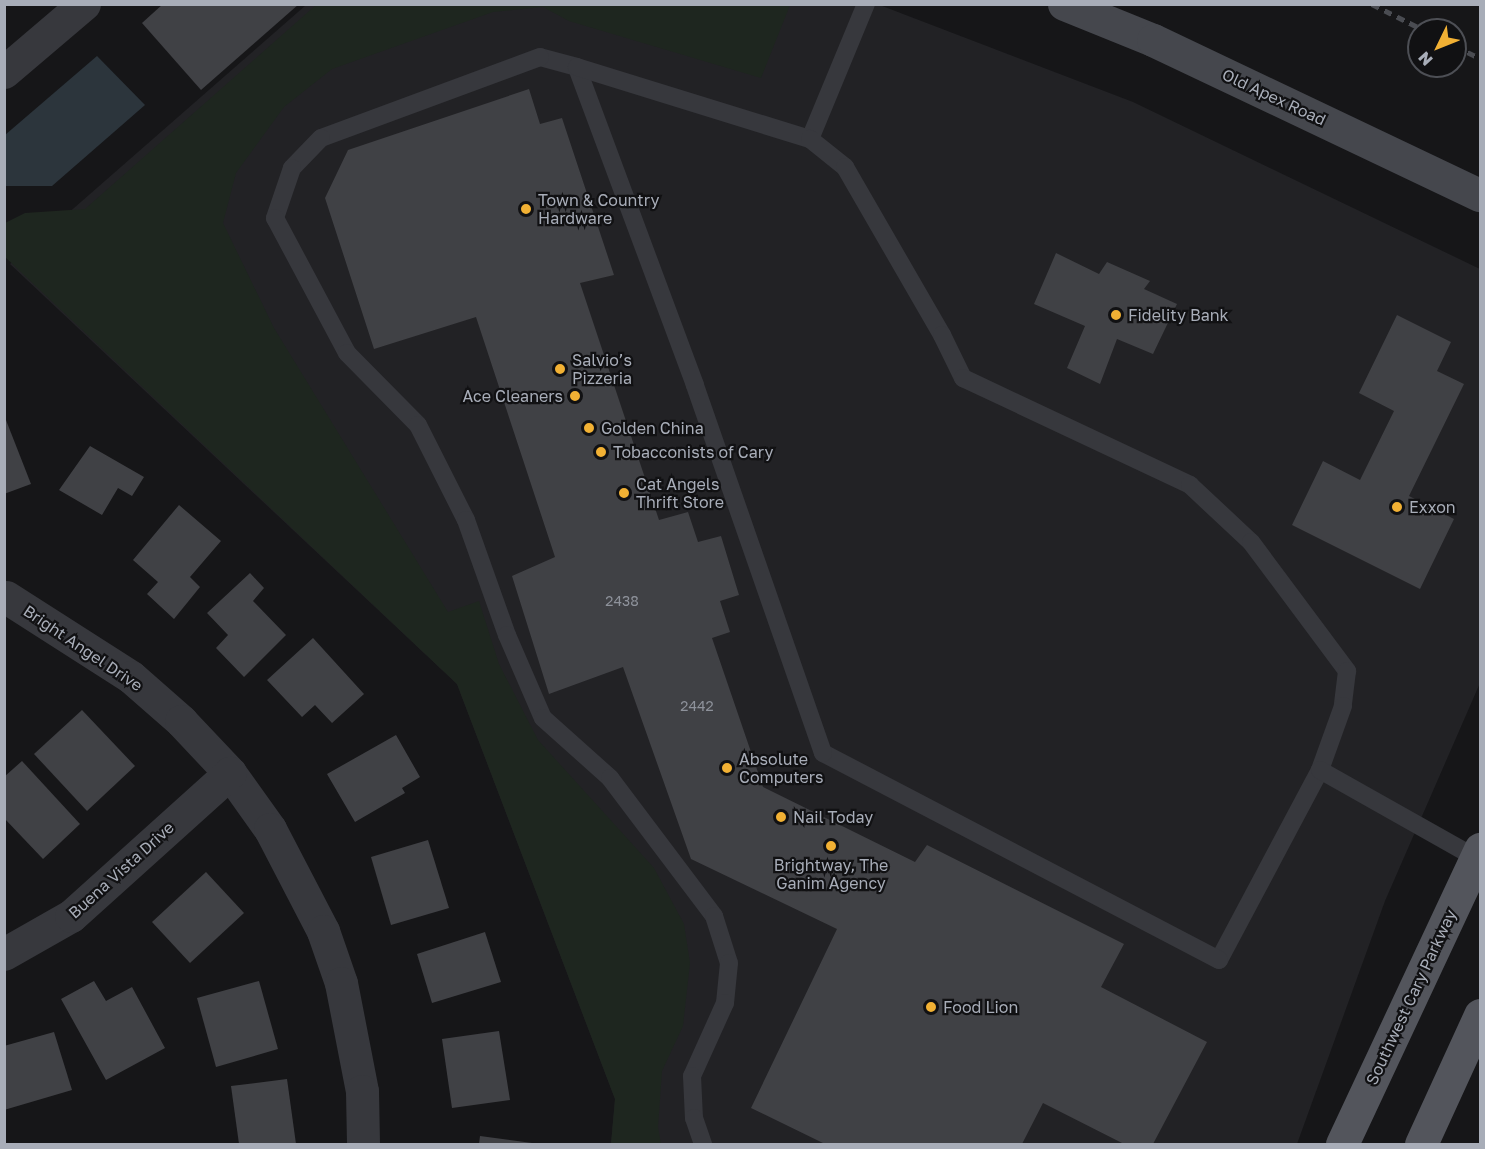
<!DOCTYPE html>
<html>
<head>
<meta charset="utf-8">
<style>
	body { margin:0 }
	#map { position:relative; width:1485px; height:1149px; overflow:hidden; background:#161618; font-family:"Golos Text",sans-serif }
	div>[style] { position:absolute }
	.built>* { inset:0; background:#222225 }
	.green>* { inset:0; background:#1e261f }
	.water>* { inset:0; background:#2c353c }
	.building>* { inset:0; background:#404145 }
	.lane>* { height:18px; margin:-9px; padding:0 9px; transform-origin:9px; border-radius:9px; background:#37383d }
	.street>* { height:33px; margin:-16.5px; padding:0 16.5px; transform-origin:16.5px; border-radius:16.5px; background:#37383d }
	.secondary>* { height:33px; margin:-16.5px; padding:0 16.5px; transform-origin:16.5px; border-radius:16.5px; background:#45474d }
	.primary>* { height:33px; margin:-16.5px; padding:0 16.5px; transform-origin:16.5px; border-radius:16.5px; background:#53555c }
	.rail>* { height:4.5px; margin-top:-2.25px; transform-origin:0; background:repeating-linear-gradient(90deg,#4a4c52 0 8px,transparent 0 14px) }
	.dots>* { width:16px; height:16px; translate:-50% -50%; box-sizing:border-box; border:3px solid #111113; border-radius:50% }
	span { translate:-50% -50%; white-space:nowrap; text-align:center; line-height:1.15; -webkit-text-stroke:4.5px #111113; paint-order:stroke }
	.number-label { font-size:14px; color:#8e929b }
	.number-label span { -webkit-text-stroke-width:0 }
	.street-label { font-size:16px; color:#a8adb8 }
	.poi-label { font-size:16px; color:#a8adb8 }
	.left { translate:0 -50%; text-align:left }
	.right { translate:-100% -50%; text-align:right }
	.frame { position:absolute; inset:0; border:6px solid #a8adb8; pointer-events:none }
	.north { position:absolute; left:1407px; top:18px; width:60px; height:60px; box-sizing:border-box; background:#111113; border:2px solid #4d4f55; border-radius:50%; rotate:227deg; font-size:16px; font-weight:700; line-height:24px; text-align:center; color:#a8adb8 }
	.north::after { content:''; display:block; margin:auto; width:21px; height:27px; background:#f2b134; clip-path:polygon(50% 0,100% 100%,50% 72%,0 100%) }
</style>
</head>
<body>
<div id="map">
	<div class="built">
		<div style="clip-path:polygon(877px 4px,1133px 102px,1480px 269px,1480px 683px,1385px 901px,1297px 1144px,611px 1144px,615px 1099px,457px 684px,10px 264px,306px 5px)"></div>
	</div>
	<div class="green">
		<div style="clip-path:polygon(316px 5px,790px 5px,761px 78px,569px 21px,543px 7px,493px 12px,332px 69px,284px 107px,236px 173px,223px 223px,274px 328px,448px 612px,479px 601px,499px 664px,538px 740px,654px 868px,684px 924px,690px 963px,683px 1026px,662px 1071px,658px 1127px,661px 1144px,611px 1144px,615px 1099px,457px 684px,5px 257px,5px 223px,25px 213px,85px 209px)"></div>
	</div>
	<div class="water">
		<div style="clip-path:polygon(97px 56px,145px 105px,52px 186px,5px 186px,5px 135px)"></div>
	</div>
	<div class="building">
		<div style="clip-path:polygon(163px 4px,299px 4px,201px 90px,142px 23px)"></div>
		<div style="clip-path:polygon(529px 89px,540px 124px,562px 118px,614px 275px,580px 283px,659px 520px,688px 512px,698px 542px,721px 536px,739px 595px,720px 601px,730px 632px,712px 638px,763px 787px,915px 862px,927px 845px,1124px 944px,1101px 987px,1207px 1042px,1153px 1144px,1124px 1144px,1043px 1103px,1022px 1144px,825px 1144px,751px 1108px,837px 929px,691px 859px,623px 667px,549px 694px,512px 576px,555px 557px,476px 317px,374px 349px,325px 198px,348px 150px)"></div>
		<div style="clip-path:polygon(1056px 253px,1099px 274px,1107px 262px,1150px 281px,1144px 289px,1177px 304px,1153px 354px,1117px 339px,1100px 384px,1067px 368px,1085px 326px,1034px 304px)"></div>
		<div style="clip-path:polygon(1397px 315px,1451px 342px,1437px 371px,1464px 384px,1409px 496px,1454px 519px,1420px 589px,1292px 525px,1323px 461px,1360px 480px,1394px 411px,1359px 393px)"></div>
		<div style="clip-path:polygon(4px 415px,31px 484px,4px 494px)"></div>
		<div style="clip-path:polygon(90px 446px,144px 477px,132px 496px,118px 488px,102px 515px,59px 490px)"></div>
		<div style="clip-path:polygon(179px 505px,221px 541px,190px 577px,200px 587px,174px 619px,147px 594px,158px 582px,133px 560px)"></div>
		<div style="clip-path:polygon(250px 573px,264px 588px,253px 601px,286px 635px,244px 677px,216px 648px,228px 635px,207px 613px)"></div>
		<div style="clip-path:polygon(313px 638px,364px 694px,332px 723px,315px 705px,302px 717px,267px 680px)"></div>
		<div style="clip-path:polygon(82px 710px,135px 766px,87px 811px,34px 754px)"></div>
		<div style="clip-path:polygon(396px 735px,420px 777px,402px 788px,405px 793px,355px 822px,327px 774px)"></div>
		<div style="clip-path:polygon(22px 761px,80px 824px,43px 859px,4px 818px,4px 777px)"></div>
		<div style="clip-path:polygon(428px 840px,449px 908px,391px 925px,371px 857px)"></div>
		<div style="clip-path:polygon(206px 872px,244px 913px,190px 963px,152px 922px)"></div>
		<div style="clip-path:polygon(485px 932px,501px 982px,432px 1003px,417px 954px)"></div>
		<div style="clip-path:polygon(94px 981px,106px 1001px,132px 987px,165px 1048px,106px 1080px,61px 999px)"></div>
		<div style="clip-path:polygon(259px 981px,278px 1049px,216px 1067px,197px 998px)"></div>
		<div style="clip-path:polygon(499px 1031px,510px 1100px,452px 1108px,442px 1039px)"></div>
		<div style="clip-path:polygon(54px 1032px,72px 1090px,4px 1110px,4px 1046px)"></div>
		<div style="clip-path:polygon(287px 1079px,296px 1144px,239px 1144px,231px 1086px)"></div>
		<div style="clip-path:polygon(480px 1136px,532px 1143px,532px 1144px,479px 1144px)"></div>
	</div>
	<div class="lane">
		<div style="left:577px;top:67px;width:38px;rotate:-165deg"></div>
		<div style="left:540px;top:57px;width:233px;rotate:159.7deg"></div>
		<div style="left:321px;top:138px;width:42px;rotate:134deg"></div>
		<div style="left:292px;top:168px;width:53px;rotate:108.8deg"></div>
		<div style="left:275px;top:218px;width:153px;rotate:61.9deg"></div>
		<div style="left:347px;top:353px;width:101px;rotate:45.4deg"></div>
		<div style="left:418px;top:425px;width:106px;rotate:63.2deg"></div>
		<div style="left:466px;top:520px;width:122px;rotate:70.4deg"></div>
		<div style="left:507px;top:635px;width:90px;rotate:66.6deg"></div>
		<div style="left:543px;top:718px;width:90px;rotate:41.8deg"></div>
		<div style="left:610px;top:778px;width:173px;rotate:53deg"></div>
		<div style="left:714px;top:916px;width:49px;rotate:72.3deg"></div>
		<div style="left:729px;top:963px;width:40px;rotate:95.7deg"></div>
		<div style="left:725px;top:1003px;width:80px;rotate:114.3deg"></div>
		<div style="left:692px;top:1076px;width:42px;rotate:87.3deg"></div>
		<div style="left:694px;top:1118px;width:28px;rotate:71deg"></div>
		<div style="left:810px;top:139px;width:146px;rotate:-67.5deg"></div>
		<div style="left:1320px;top:770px;width:215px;rotate:118deg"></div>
		<div style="left:1219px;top:960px;width:447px;rotate:-152.4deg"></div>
		<div style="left:823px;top:753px;width:390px;rotate:-109.2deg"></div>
		<div style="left:695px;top:385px;width:339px;rotate:-110.4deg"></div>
		<div style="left:577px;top:67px;width:244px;rotate:17.2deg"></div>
		<div style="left:810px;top:139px;width:45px;rotate:38.7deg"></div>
		<div style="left:845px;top:167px;width:194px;rotate:60deg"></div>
		<div style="left:942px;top:335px;width:48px;rotate:64deg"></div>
		<div style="left:963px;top:378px;width:251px;rotate:25.2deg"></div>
		<div style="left:1190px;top:485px;width:83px;rotate:43.1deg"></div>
		<div style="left:1251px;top:542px;width:161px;rotate:53.3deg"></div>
		<div style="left:1347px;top:671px;width:35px;rotate:97deg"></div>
		<div style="left:1343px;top:706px;width:68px;rotate:109.8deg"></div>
		<div style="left:1320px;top:770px;width:179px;rotate:29.4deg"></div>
	</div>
	<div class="street">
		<div style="left:4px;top:72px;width:105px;rotate:-40.4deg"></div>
		<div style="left:6px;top:597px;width:148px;rotate:32.6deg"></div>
		<div style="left:131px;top:677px;width:67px;rotate:41.3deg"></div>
		<div style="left:181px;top:721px;width:71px;rotate:46.7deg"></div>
		<div style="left:230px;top:773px;width:69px;rotate:54.5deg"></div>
		<div style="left:270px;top:829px;width:115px;rotate:62.5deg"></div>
		<div style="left:323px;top:931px;width:55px;rotate:70.9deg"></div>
		<div style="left:341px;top:983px;width:110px;rotate:79deg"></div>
		<div style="left:362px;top:1091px;width:53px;rotate:88.9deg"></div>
		<div style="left:4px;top:954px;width:77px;rotate:-29.6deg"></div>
		<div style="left:71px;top:916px;width:214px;rotate:-42deg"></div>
	</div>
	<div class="secondary">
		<div style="left:1064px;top:4px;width:96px;rotate:22deg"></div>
		<div style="left:1153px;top:40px;width:362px;rotate:25.4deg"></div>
	</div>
	<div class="primary">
		<div style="left:1342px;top:1144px;width:326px;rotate:-64.9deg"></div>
		<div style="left:1421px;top:1144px;width:142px;rotate:-65.4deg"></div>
	</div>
	<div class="rail">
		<div style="left:1372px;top:4px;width:58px;rotate:26.6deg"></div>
		<div style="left:1455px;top:46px;width:28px;rotate:26deg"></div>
	</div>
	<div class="dots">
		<div style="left:526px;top:209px;background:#f2b134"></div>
		<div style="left:1116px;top:315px;background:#f2b134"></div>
		<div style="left:560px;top:369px;background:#f2b134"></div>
		<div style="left:575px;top:396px;background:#f2b134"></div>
		<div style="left:589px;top:428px;background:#f2b134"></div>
		<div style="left:601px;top:452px;background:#f2b134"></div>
		<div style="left:624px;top:493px;background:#f2b134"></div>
		<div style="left:1397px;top:507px;background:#f2b134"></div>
		<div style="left:727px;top:768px;background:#f2b134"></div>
		<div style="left:781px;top:817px;background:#f2b134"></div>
		<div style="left:831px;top:846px;background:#f2b134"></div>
		<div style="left:931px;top:1007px;background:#f2b134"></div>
	</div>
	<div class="number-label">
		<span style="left:622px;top:601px">2438</span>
		<span style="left:697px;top:706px">2442</span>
	</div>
	<div class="street-label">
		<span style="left:1274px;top:97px;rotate:25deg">Old Apex Road</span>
		<span style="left:83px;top:648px;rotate:34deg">Bright Angel Drive</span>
		<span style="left:121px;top:870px;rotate:-42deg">Buena Vista Drive</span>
		<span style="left:1411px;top:997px;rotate:-65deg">Southwest Cary Parkway</span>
	</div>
	<div class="poi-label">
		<span class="left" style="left:538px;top:209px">Town &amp; Country<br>Hardware</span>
		<span class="left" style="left:1128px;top:315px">Fidelity Bank</span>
		<span class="left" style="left:572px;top:369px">Salvio’s<br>Pizzeria</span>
		<span class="right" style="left:563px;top:396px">Ace Cleaners</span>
		<span class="left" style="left:601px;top:428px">Golden China</span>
		<span class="left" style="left:613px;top:452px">Tobacconists of Cary</span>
		<span class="left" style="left:636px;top:493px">Cat Angels<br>Thrift Store</span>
		<span class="left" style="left:1409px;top:507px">Exxon</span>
		<span class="left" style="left:739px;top:768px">Absolute<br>Computers</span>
		<span class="left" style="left:793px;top:817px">Nail Today</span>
		<span style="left:831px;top:874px">Brightway, The<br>Ganim Agency</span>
		<span class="left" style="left:943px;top:1007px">Food Lion</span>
	</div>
	<div class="frame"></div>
	<div class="north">N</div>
</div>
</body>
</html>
